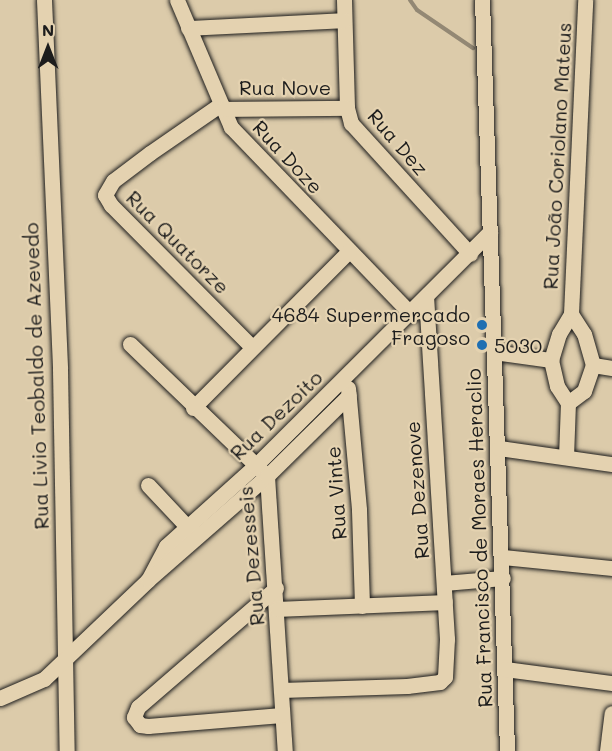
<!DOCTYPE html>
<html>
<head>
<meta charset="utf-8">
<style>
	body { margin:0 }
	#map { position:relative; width:612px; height:751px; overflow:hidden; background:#dccbaa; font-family:Mali,sans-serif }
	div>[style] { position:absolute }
	.stream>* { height:4px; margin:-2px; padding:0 2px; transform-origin:2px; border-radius:2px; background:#938874 }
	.roads { filter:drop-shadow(0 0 2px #1c1c1c) drop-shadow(0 0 2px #1c1c1c) }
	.minor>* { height:15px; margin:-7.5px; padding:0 7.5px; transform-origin:7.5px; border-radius:7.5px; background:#e4d2b0 }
	.dots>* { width:16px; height:16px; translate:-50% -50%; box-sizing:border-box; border:3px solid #e4d2b0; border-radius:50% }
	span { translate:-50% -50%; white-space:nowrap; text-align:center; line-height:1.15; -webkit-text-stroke:4.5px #e4d2b0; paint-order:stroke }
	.street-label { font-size:20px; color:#1c1c1c }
	.poi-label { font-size:20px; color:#1c1c1c }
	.right { translate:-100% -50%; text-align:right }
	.left { translate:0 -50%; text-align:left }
	.north { position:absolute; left:18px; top:18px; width:60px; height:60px; -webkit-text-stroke:4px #e4d2b0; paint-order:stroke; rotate:0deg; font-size:16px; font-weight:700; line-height:24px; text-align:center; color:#1c1c1c }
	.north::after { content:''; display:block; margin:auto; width:21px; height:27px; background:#1c1c1c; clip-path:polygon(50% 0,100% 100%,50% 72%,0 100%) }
</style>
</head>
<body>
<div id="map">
	<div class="stream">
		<div style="left:410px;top:0;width:12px;rotate:55deg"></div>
		<div style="left:417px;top:10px;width:68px;rotate:34.2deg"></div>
	</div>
	<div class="roads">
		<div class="minor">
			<div style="left:44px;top:0;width:369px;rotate:87.5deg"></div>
			<div style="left:60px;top:369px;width:382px;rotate:89deg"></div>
			<div style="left:177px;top:0;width:138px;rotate:67deg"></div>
			<div style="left:231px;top:127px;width:260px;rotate:46.1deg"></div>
			<div style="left:344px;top:0;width:108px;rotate:88.4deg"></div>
			<div style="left:347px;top:108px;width:16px;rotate:75deg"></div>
			<div style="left:351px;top:123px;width:177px;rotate:47.7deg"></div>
			<div style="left:482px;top:0;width:751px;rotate:88.09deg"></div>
			<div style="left:188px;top:28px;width:156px;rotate:-2.9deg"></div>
			<div style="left:221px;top:104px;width:86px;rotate:145.4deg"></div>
			<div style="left:150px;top:153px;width:46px;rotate:142.9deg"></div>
			<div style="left:113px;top:181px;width:16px;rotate:120deg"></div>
			<div style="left:105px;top:195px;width:12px;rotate:59deg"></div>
			<div style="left:111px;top:205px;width:200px;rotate:45.2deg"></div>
			<div style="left:224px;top:109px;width:123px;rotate:-0.5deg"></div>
			<div style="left:130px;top:344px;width:190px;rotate:43.9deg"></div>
			<div style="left:267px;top:476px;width:276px;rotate:86.3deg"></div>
			<div style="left:494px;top:352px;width:58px;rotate:8deg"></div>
			<div style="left:593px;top:365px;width:19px;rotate:9deg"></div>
			<div style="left:348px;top:388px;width:122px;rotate:84.8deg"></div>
			<div style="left:359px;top:510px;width:96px;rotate:88.2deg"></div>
			<div style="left:568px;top:403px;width:20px;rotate:-37deg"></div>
			<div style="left:584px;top:391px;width:28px;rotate:-71deg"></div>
			<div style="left:593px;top:365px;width:32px;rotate:-106deg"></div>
			<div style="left:584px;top:334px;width:24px;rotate:-123deg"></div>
			<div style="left:193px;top:408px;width:221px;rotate:-45.2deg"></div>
			<div style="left:499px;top:448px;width:114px;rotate:8.1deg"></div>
			<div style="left:566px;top:457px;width:54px;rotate:-87.9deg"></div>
			<div style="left:568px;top:403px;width:20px;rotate:-123deg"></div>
			<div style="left:557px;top:386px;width:27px;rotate:-103deg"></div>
			<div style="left:551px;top:360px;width:27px;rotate:-73deg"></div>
			<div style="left:559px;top:334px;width:23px;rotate:-59deg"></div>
			<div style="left:571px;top:314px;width:314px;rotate:-87.4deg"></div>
			<div style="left:148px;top:485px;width:66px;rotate:46.8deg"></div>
			<div style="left:503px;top:557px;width:110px;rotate:5.8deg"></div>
			<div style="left:148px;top:580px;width:38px;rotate:-62deg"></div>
			<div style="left:166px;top:546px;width:120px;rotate:-42deg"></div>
			<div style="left:255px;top:466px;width:332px;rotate:-44.9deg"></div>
			<div style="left:444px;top:583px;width:59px;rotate:-4.8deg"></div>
			<div style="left:276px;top:588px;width:182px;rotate:139.2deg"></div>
			<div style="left:138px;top:707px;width:11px;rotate:112deg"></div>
			<div style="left:134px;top:717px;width:10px;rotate:53deg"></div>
			<div style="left:140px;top:725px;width:8px;rotate:7deg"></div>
			<div style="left:148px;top:726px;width:134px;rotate:-4.7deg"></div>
			<div style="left:277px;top:609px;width:168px;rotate:-2.4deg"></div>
			<div style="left:505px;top:669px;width:108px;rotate:7.5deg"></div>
			<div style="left:281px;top:690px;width:126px;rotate:-1.8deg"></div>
			<div style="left:407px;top:686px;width:33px;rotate:-7deg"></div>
			<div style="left:440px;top:682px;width:7px;rotate:-45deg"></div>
			<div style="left:445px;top:677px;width:38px;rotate:-87deg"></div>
			<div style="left:447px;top:639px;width:341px;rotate:-93.5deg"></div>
			<div style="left:0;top:698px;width:48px;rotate:-23.4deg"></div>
			<div style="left:44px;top:679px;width:144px;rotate:-43.6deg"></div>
			<div style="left:148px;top:580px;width:158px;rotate:-41.2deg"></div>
			<div style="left:267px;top:476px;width:115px;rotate:-44.6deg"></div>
			<div style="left:607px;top:751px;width:38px;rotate:-83deg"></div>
		</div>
	</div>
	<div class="dots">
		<div style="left:482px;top:325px;background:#1f6fb2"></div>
		<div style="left:482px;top:345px;background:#1f6fb2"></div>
	</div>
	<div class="street-label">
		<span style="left:285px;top:87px">Rua Nove</span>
		<span style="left:398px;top:142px;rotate:49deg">Rua Dez</span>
		<span style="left:557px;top:156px;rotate:-87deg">Rua João Coriolano Mateus</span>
		<span style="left:288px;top:157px;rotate:47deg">Rua Doze</span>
		<span style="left:178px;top:242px;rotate:45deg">Rua Quatorze</span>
		<span style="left:36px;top:376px;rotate:-92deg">Rua Livio Teobaldo de Azevedo</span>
		<span style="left:276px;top:415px;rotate:-44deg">Rua Dezoito</span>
		<span style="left:417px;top:490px;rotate:-94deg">Rua Dezenove</span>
		<span style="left:336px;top:493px;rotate:-94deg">Rua Vinte</span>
		<span style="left:479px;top:538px;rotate:-92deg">Rua Francisco de Moraes Heraclio</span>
		<span style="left:251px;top:556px;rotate:-95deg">Rua Dezesseis</span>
	</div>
	<div class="poi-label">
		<span class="right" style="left:470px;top:326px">4684 Supermercado<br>Fragoso</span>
		<span class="left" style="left:494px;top:345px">5030</span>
	</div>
	<div class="north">N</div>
</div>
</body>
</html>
